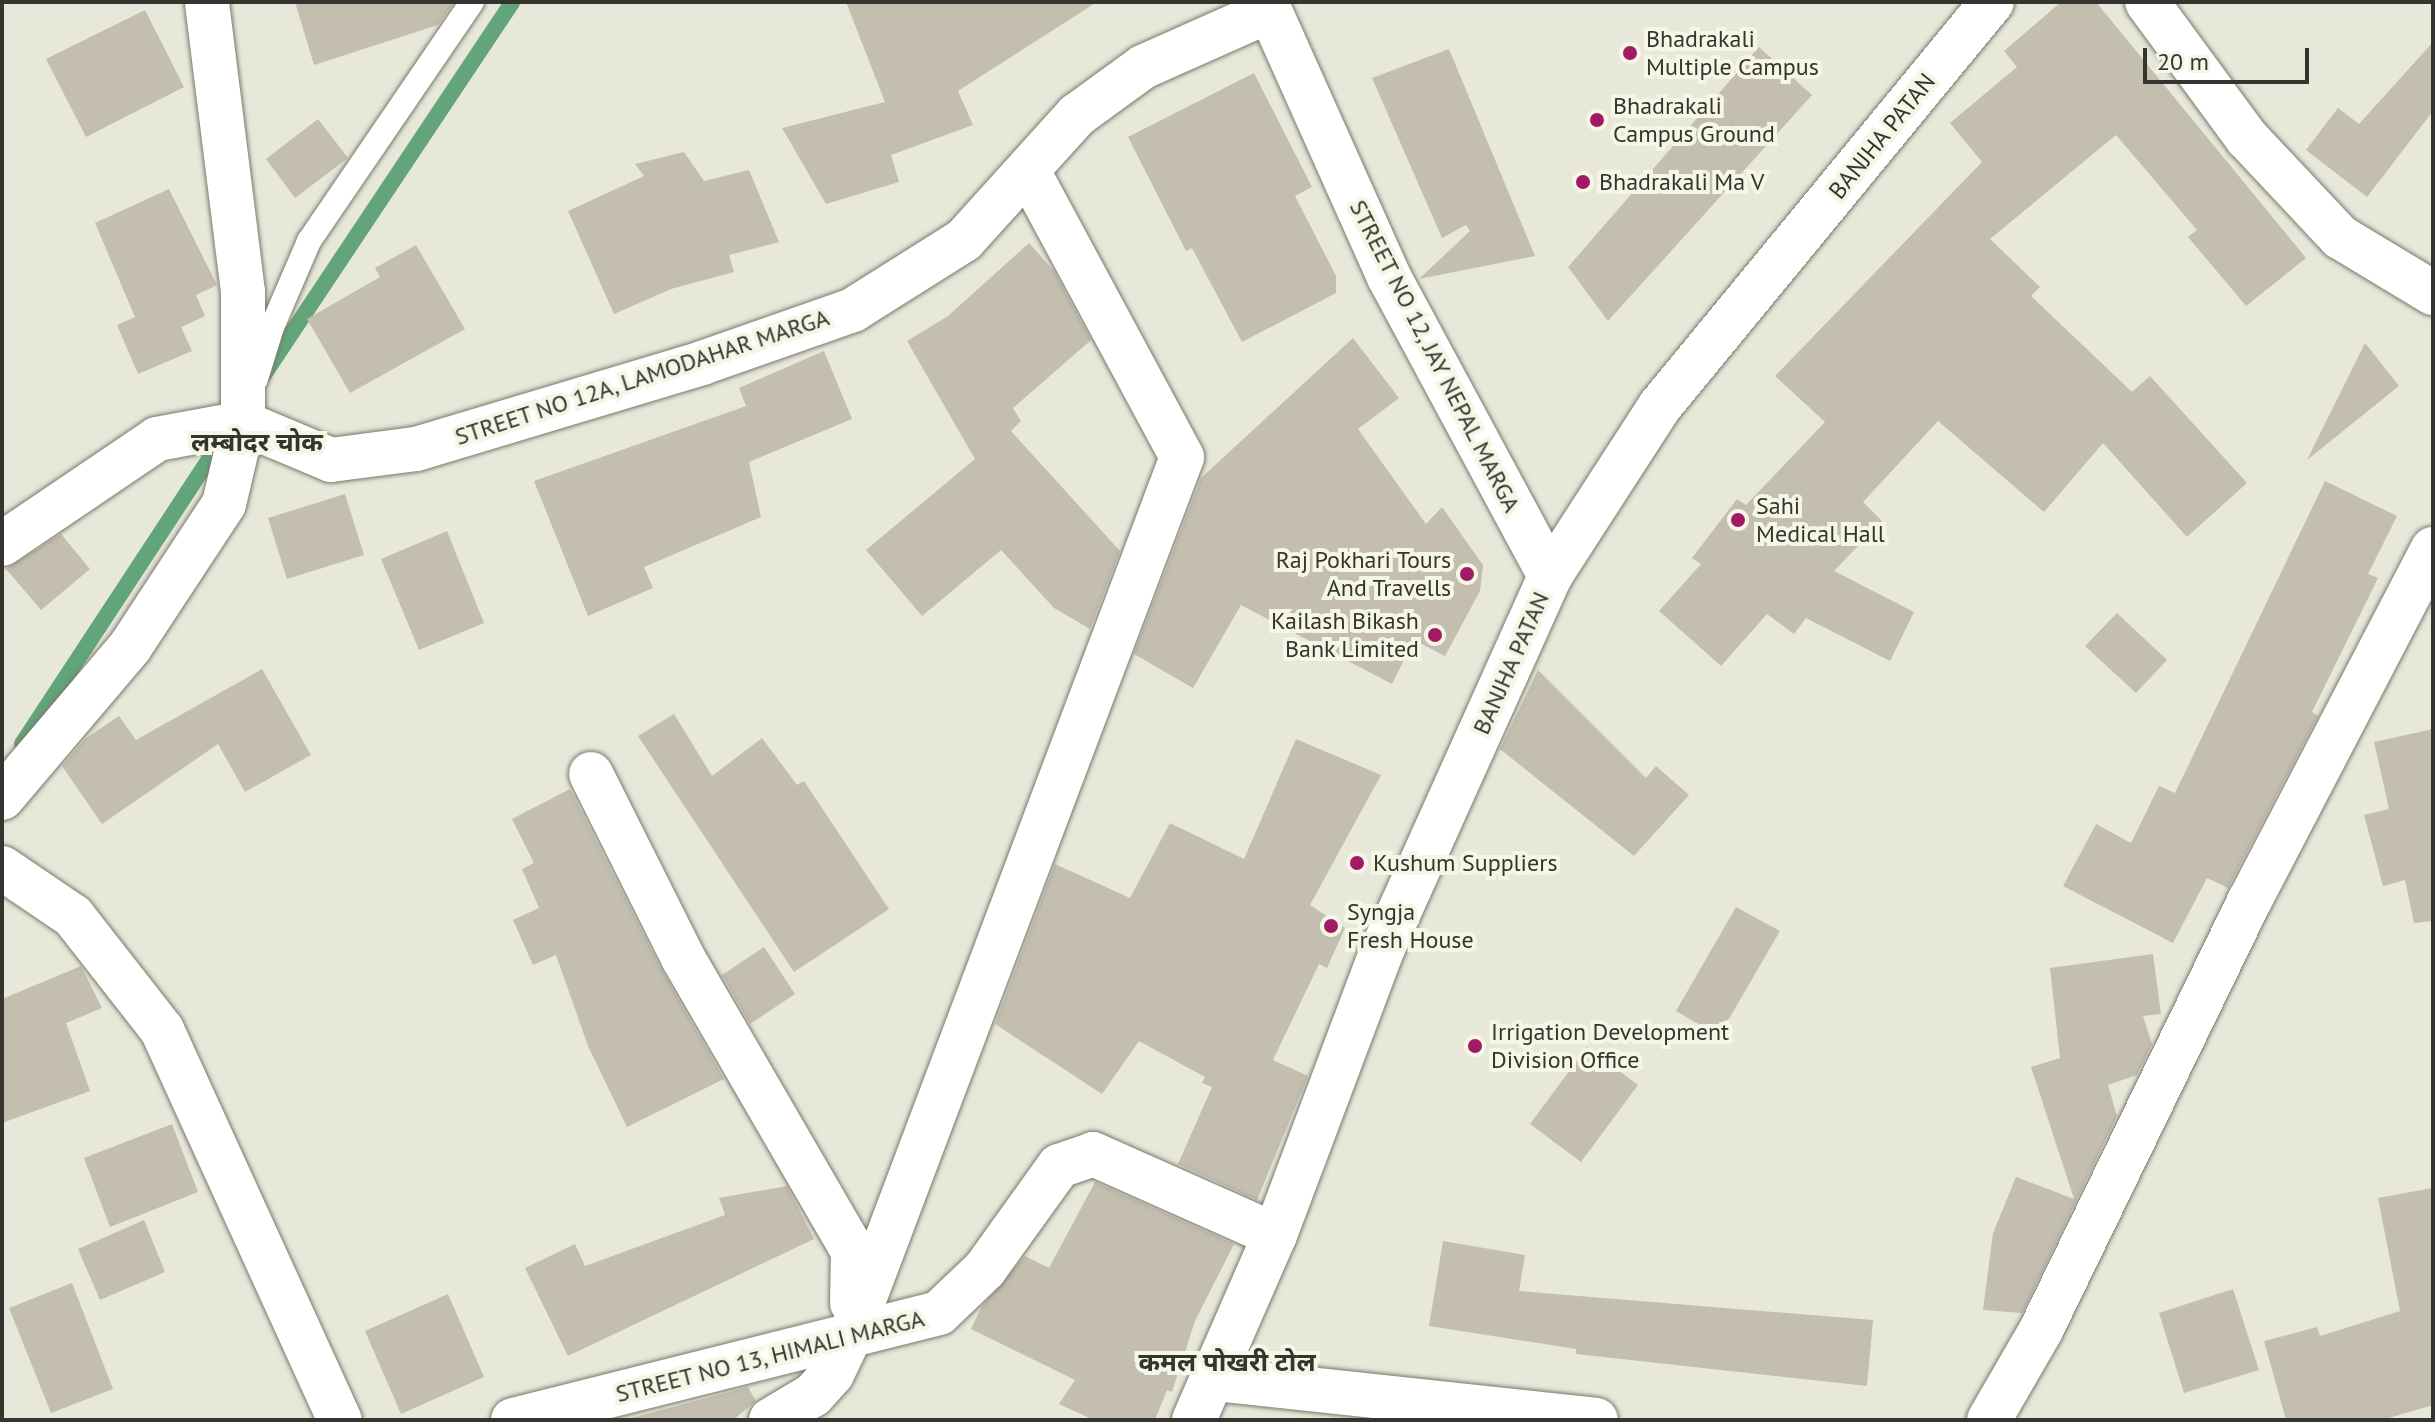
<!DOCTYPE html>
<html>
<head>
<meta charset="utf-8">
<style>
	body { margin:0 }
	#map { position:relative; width:2435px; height:1422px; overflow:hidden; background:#e7e8d9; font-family:"PT Sans","Noto Sans Devanagari",sans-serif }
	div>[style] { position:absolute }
	.stream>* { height:16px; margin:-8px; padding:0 8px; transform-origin:8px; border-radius:8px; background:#63a57b }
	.building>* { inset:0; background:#c4beb0 }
	.roads { filter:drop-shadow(0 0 2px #79796b) drop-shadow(0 0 2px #79796b) }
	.service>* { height:24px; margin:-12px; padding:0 12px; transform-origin:12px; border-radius:12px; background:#fff }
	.minor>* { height:44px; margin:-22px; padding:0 22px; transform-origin:22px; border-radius:22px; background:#fff }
	.tertiary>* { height:44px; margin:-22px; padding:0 22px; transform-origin:22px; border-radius:22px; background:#fff }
	.secondary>* { height:44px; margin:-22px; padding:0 22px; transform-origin:22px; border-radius:22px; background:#fff }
	.dots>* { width:22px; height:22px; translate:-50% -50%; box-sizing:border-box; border:4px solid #f5f6e6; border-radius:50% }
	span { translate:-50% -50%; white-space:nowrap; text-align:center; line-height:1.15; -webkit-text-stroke:8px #f5f6e6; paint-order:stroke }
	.poi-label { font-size:24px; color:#35352f }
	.left { translate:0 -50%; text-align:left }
	.right { translate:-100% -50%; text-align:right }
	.street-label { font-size:24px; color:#35352f }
	.neighbourhood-label { font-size:26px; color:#35352f; font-weight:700 }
	.frame { position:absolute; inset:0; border:4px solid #35352f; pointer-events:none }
	.scale { position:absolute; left:2143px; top:48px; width:166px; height:36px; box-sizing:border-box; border:4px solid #35352f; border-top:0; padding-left:10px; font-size:24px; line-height:28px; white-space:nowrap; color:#35352f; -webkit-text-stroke:6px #f5f6e6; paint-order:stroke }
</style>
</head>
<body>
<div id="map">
	<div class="stream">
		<div style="left:263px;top:376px;width:449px;rotate:-56.3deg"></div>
		<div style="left:22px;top:744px;width:368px;rotate:-56.7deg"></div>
	</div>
	<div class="building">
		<div style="clip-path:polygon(295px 2px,454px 2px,438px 25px,314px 65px)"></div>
		<div style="clip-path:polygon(846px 2px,1097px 2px,958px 91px,973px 125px,891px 155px,899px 182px,826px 204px,782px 128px,885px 102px)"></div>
		<div style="clip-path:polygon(2061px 2px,2096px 2px,2306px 258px,2246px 306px,2188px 237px,2197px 230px,2116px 135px,1990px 239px,2040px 287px,2031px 296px,2132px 392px,2150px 376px,2247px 483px,2187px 537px,2103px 443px,2044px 512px,1938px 421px,1863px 502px,1882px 521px,1834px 571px,1914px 612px,1890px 661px,1806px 618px,1794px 634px,1767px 614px,1721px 666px,1659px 611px,1701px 564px,1692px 558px,1737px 499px,1746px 505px,1825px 422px,1775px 376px,1982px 162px,1950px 123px,2017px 67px,2004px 51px)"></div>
		<div style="clip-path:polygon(145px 10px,184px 87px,86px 137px,46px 59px)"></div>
		<div style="clip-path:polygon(2433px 42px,2433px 111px,2367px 197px,2306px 150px,2338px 108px,2359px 124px)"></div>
		<div style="clip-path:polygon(1759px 47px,1812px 95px,1608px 321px,1568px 267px)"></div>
		<div style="clip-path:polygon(1449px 49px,1535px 256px,1419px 279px,1470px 231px,1466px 225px,1442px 238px,1372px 78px)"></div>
		<div style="clip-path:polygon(1254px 73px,1312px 187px,1295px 196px,1336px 276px,1336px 293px,1242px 342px,1192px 248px,1186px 251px,1128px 137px)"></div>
		<div style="clip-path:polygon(318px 119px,348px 158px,295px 198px,266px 159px)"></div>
		<div style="clip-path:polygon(684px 152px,704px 181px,749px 170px,779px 242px,729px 255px,734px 272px,671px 289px,614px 314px,568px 211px,644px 176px,635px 164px)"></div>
		<div style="clip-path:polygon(169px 189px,217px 285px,196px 295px,205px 316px,181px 327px,192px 351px,138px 374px,117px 325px,135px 317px,95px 223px)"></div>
		<div style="clip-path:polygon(1029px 243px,1054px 271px,1091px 340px,1013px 408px,1021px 421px,1011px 431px,1120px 551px,1090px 629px,1054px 608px,1001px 550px,922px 616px,866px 550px,975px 459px,907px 341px,948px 316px)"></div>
		<div style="clip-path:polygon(416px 245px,465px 329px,350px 393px,307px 319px,380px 277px,375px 268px)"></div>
		<div style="clip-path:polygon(1353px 338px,1399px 398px,1358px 429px,1426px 524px,1442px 507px,1483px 565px,1480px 591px,1445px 656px,1414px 640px,1392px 684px,1241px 605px,1193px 688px,1134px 654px,1201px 478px)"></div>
		<div style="clip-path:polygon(2365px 343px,2399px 386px,2307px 460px)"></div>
		<div style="clip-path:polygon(824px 351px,852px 419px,749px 462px,761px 517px,644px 567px,653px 588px,588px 616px,534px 481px,746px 406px,739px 388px)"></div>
		<div style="clip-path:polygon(2325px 481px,2397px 516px,2368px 574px,2378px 578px,2312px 712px,2318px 716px,2228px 888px,2207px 878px,2173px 943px,2063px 886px,2096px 824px,2131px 843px,2159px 786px,2175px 793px)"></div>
		<div style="clip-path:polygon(345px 494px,364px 555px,287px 579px,268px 518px)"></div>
		<div style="clip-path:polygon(447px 531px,484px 623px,419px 650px,381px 559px)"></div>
		<div style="clip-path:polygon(61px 534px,90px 569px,41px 610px,6px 569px)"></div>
		<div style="clip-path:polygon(2117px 613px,2167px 660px,2136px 693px,2085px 646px)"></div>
		<div style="clip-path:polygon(262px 669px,311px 755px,245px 792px,218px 744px,102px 824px,62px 766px,85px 739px,119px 716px,136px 740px)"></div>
		<div style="clip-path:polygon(1538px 670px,1646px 778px,1656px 766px,1689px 795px,1634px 856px,1500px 749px)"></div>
		<div style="clip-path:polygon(674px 714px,712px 776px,762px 738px,797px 785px,804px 781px,889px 909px,794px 972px,638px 736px)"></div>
		<div style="clip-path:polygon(2433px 729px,2433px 921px,2414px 923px,2405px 880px,2383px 886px,2364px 815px,2389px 809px,2374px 742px)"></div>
		<div style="clip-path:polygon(1296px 739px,1381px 775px,1310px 905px,1345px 928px,1327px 968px,1319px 964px,1273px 1060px,1308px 1076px,1257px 1200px,1178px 1164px,1212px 1087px,1202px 1083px,1205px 1077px,1139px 1041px,1102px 1094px,995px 1024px,1055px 864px,1130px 898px,1170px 823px,1244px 859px)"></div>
		<div style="clip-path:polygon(570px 789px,661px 969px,724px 1079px,627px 1127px,588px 1046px,556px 955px,533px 965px,513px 920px,539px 908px,522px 869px,534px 863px,512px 819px)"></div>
		<div style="clip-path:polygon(1736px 907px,1780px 931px,1719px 1036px,1676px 1011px)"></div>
		<div style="clip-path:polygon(764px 947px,795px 994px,750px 1024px,722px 975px)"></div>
		<div style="clip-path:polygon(2153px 954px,2161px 1014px,2143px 1016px,2152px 1044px,2137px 1075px,2108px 1085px,2117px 1116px,2022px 1313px,1983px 1310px,1993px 1233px,2016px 1177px,2074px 1199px,2031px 1067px,2060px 1058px,2050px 968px)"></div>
		<div style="clip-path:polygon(81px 966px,102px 1008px,66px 1023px,90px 1091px,2px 1123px,2px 999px)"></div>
		<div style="clip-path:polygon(1587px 1047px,1638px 1085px,1581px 1162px,1530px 1124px)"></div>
		<div style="clip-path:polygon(172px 1124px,198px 1192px,110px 1227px,84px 1158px)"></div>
		<div style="clip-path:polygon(1095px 1182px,1234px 1244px,1195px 1321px,1172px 1392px,1167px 1390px,1155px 1420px,1094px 1420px,1059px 1404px,1075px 1380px,971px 1329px,982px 1306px,1025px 1256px,1049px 1268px)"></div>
		<div style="clip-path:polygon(787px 1186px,814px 1239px,568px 1356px,525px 1268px,575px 1244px,585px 1266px,725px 1215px,719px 1198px)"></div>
		<div style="clip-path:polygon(2433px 1188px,2433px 1405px,2382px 1420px,2286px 1420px,2264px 1341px,2317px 1327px,2320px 1336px,2400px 1311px,2378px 1198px)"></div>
		<div style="clip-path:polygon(144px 1220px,165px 1272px,100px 1300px,78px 1249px)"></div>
		<div style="clip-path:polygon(1443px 1241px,1525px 1255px,1519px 1291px,1873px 1320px,1867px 1386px,1576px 1354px,1576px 1349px,1429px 1326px)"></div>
		<div style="clip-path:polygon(72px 1283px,113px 1389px,51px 1413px,9px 1308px)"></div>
		<div style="clip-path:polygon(2233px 1289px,2259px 1370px,2184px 1393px,2159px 1313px)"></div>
		<div style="clip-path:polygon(448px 1294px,484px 1377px,401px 1414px,365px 1331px)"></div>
		<div style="clip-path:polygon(748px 1387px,756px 1401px,733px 1420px,624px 1420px)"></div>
	</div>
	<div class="roads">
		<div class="service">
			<div style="left:256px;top:379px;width:54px;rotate:-72.9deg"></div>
			<div style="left:272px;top:327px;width:94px;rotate:-66.7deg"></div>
			<div style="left:309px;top:241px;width:289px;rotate:-55.7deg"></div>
		</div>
		<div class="minor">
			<div style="left:2147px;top:2px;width:169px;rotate:53.7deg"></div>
			<div style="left:2247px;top:138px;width:136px;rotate:46.8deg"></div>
			<div style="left:2340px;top:237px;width:109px;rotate:31.1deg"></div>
			<div style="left:2px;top:544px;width:187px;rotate:-34.1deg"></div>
			<div style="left:157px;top:439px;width:87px;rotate:-10.5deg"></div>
			<div style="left:243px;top:423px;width:95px;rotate:22.8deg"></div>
			<div style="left:331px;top:460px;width:86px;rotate:-7.4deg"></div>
			<div style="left:416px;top:449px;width:299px;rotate:-16.7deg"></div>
			<div style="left:702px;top:363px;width:160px;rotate:-19.3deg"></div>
			<div style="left:853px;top:310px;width:131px;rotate:-32.2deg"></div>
			<div style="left:964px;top:240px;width:169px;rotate:-47.9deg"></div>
			<div style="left:1077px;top:115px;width:82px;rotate:-36deg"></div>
			<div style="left:1143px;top:67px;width:138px;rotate:-24deg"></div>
			<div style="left:591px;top:774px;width:206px;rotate:63.4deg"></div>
			<div style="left:683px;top:958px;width:339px;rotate:59.9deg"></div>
			<div style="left:853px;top:1251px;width:52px;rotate:91.1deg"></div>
			<div style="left:2px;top:798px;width:198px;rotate:-49.7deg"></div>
			<div style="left:130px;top:647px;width:171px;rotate:-56.7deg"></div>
			<div style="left:224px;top:504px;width:83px;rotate:-76.8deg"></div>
			<div style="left:243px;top:423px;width:131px;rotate:-90deg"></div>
			<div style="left:243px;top:292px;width:292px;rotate:-97.1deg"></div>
			<div style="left:2px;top:868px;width:86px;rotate:34.1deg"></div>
			<div style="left:73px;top:916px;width:145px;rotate:52deg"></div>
			<div style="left:162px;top:1030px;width:429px;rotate:65.5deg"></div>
			<div style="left:1215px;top:1379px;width:383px;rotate:6.1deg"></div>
			<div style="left:513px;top:1420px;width:439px;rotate:-14.1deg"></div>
			<div style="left:939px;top:1313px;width:64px;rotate:-43.7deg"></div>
			<div style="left:985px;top:1269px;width:127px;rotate:-54.3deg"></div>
			<div style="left:1059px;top:1166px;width:36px;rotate:-19deg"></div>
			<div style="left:1093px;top:1154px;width:199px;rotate:24deg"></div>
			<div style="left:771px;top:1420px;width:49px;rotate:-30.8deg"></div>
			<div style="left:813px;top:1395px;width:28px;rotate:-48deg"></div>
			<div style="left:832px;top:1374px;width:44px;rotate:-64.6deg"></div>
			<div style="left:851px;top:1334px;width:937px;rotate:-69.32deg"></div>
			<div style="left:1182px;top:457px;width:325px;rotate:-118.3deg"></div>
			<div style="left:1989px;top:1420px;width:104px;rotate:-60deg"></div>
			<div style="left:2041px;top:1330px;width:478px;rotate:-64.1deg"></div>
			<div style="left:2250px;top:900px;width:396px;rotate:-62.5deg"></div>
		</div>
		<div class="tertiary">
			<div style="left:1266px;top:2px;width:301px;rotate:65.9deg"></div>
			<div style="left:1389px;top:277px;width:340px;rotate:61.7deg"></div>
		</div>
		<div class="secondary">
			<div style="left:1194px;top:1420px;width:202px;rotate:-66.4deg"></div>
			<div style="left:1275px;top:1235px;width:307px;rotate:-69.4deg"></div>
			<div style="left:1383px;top:948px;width:408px;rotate:-65.8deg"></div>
			<div style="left:1550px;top:576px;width:202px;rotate:-57.1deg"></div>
			<div style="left:1660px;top:406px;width:523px;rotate:-50.59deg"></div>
		</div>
	</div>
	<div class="dots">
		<div style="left:1630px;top:53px;background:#a21a64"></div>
		<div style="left:1597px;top:120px;background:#a21a64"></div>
		<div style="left:1583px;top:182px;background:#a21a64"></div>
		<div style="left:1738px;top:520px;background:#a21a64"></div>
		<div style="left:1467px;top:574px;background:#a21a64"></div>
		<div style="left:1435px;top:635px;background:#a21a64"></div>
		<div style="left:1357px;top:863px;background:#a21a64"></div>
		<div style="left:1331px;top:926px;background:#a21a64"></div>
		<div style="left:1475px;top:1046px;background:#a21a64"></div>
	</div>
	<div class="poi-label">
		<span class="left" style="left:1646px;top:53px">Bhadrakali<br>Multiple Campus</span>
		<span class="left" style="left:1613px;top:120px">Bhadrakali<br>Campus Ground</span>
		<span class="left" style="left:1599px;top:182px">Bhadrakali Ma V</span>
		<span class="left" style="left:1756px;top:520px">Sahi<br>Medical Hall</span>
		<span class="right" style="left:1451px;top:574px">Raj Pokhari Tours<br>And Travells</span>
		<span class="right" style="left:1419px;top:635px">Kailash Bikash<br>Bank Limited</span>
		<span class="left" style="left:1373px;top:863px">Kushum Suppliers</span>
		<span class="left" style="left:1347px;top:926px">Syngja<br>Fresh House</span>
		<span class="left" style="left:1491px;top:1046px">Irrigation Development<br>Division Office</span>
	</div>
	<div class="street-label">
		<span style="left:1882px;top:136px;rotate:-51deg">BANJHA PATAN</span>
		<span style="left:1435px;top:356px;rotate:63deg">STREET NO 12, JAY NEPAL MARGA</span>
		<span style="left:642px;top:377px;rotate:-18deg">STREET NO 12A, LAMODAHAR MARGA</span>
		<span style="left:1511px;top:663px;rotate:-66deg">BANJHA PATAN</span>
		<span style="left:770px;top:1356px;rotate:-14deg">STREET NO 13, HIMALI MARGA</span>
	</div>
	<div class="neighbourhood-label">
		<span style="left:257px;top:442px">लम्बोदर चोक</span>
		<span style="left:1227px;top:1362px">कमल पोखरी टोल</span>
	</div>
	<div class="frame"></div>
	<div class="scale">20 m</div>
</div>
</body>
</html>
